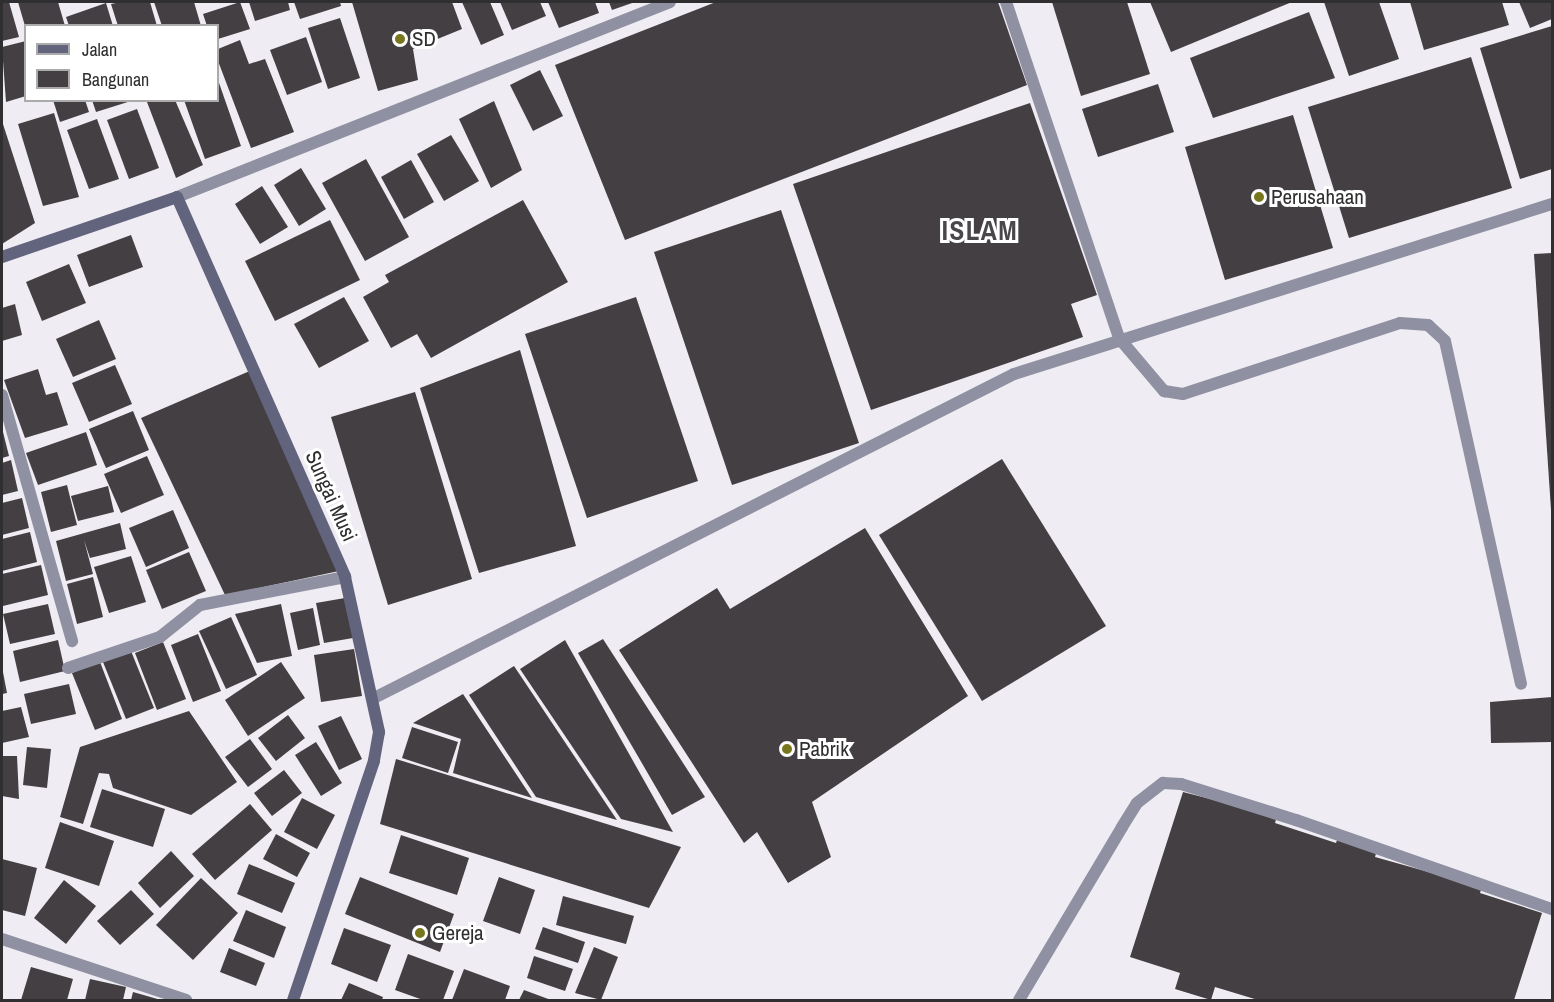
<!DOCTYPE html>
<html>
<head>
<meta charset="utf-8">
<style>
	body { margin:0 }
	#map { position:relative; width:1554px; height:1002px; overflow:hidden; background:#f0ecf3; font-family:"Archivo Narrow",sans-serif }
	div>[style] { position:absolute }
	.building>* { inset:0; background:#443f42 }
	.lane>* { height:12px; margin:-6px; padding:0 6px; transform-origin:6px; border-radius:6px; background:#8f91a2 }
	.street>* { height:12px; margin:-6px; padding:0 6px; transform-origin:6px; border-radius:6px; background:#8f91a2 }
	.secondary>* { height:12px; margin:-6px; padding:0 6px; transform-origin:6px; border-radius:6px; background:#62647d }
	.dots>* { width:16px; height:16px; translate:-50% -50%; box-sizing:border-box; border:3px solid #fff; border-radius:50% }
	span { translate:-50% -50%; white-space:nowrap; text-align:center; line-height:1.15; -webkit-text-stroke:6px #fff; paint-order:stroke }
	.poi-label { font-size:21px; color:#2f2e30 }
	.left { translate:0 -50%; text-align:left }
	.street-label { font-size:21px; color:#2f2e30 }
	.district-label { font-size:27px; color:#4a474c; font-weight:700; letter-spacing:1.5px }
	.frame { position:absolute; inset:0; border:3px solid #2f2e30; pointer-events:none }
	.legend { position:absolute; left:24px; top:24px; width:195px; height:78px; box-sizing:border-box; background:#fff; border:2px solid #acabac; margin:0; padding:8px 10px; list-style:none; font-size:18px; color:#2f2e30 }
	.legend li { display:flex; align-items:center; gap:12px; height:30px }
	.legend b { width:30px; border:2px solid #acabac }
</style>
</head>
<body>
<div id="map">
	<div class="building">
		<div style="clip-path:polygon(2px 2px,9px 2px,19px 37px,2px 41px)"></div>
		<div style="clip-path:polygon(18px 2px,58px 2px,65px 26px,25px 26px)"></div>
		<div style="clip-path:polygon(121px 2px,150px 2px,157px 26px,118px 26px,111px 4px)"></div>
		<div style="clip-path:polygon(154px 2px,194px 2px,201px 26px,162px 26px)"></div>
		<div style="clip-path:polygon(240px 2px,250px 29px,218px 39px,218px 26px,207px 26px,203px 14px)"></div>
		<div style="clip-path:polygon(249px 2px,288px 2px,290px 10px,255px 21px)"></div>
		<div style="clip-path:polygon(294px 2px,340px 2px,341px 6px,300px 19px)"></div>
		<div style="clip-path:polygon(352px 2px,452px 2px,462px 29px,413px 49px,418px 80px,378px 91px)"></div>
		<div style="clip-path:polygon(462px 2px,490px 2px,504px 35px,481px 45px)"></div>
		<div style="clip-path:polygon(500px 2px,540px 2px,546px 16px,512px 30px)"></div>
		<div style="clip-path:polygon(548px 2px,595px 2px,599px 13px,559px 28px)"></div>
		<div style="clip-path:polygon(609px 2px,635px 2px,612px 10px)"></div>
		<div style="clip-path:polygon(716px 2px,998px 2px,1027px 85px,625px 240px,555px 65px)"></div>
		<div style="clip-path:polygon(1052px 2px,1127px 2px,1150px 74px,1081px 96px)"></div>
		<div style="clip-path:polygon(1150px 2px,1292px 2px,1171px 52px)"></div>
		<div style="clip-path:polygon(1324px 2px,1379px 2px,1399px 59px,1349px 76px)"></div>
		<div style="clip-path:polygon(1410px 2px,1502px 2px,1509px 25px,1424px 50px)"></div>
		<div style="clip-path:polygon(1519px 2px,1552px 2px,1552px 19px,1530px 28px)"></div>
		<div style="clip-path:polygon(106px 3px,113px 26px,69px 26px,66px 17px)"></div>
		<div style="clip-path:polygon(1309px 12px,1335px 78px,1213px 118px,1190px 58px)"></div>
		<div style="clip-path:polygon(340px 18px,360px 78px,328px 89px,308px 28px)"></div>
		<div style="clip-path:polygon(1552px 26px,1552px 169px,1520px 179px,1480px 48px)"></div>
		<div style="clip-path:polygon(306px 37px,322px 82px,287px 95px,270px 50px)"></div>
		<div style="clip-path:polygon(240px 40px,249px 64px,265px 59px,294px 132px,251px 148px,218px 61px,218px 49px)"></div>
		<div style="clip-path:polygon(26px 41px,26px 96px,6px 102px,2px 47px)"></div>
		<div style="clip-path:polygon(1471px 57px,1512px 188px,1349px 238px,1308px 107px)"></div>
		<div style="clip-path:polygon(540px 70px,563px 116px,533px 131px,510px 85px)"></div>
		<div style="clip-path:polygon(218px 80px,241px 146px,205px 159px,184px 100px,218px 100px)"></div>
		<div style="clip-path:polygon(1158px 84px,1174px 132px,1098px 157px,1082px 109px)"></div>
		<div style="clip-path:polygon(53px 100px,85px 100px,89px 112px,60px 122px)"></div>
		<div style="clip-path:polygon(92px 100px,131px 100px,131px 101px,96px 112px)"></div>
		<div style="clip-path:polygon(175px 100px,203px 165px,176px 178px,147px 102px)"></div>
		<div style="clip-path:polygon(494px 101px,522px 170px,491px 188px,459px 119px)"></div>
		<div style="clip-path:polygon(1030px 103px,1097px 295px,1071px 304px,1083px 337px,871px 410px,793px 184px)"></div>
		<div style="clip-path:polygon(137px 109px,159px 168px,129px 179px,107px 120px)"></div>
		<div style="clip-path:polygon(54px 113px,79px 197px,43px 206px,18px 124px)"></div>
		<div style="clip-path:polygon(1293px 115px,1333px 248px,1225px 280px,1185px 147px)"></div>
		<div style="clip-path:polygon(97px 119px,119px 179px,89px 189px,67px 130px)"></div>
		<div style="clip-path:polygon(2px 121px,35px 223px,2px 244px)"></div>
		<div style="clip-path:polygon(451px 135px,479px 181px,444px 201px,417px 154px)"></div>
		<div style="clip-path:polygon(366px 159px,409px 237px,365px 261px,322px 183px)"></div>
		<div style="clip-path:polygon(411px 160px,434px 202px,404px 219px,381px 177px)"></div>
		<div style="clip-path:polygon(301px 168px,326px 209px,299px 226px,274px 185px)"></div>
		<div style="clip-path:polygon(262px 186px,288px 227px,260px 244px,235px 204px)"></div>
		<div style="clip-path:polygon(523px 200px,568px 282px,431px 358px,417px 334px,391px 348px,363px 297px,389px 282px,385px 275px)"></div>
		<div style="clip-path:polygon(781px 210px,859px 443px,732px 485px,654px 252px)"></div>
		<div style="clip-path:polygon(330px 220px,360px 280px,275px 321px,245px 261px)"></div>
		<div style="clip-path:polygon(131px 235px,143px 267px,89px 287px,77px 255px)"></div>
		<div style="clip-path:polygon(1552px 253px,1552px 510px,1551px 510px,1534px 254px)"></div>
		<div style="clip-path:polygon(69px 264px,86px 303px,42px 321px,26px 282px)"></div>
		<div style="clip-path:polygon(344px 297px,369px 341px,319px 368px,294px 324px)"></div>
		<div style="clip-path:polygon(636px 297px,698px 481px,587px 518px,525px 334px)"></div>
		<div style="clip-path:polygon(15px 304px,22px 335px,2px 341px,2px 308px)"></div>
		<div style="clip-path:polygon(99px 320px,116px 359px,73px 377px,56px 339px)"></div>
		<div style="clip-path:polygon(520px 350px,576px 546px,479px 573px,420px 388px)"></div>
		<div style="clip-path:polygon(115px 365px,132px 404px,89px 422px,72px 383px)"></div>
		<div style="clip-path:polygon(38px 369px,46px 395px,57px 392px,68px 425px,25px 438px,4px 380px)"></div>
		<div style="clip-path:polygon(252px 370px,339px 571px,225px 595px,141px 418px)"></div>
		<div style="clip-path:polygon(415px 392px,472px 579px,388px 605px,331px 417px)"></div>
		<div style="clip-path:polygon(133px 411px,149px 450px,106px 468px,89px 429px)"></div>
		<div style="clip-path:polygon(2px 428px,9px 456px,2px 458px)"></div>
		<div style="clip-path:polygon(86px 432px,97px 465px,38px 485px,26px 453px)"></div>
		<div style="clip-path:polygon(147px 456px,164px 495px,121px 513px,104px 474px)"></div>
		<div style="clip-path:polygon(1002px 459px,1106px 626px,982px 701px,879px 535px)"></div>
		<div style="clip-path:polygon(11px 460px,18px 491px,2px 495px,2px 463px)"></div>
		<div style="clip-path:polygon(67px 485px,77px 525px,51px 532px,41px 492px)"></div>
		<div style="clip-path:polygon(108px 486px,114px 512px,78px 521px,71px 496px)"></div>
		<div style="clip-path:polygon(22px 498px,29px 528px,2px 535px,2px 503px)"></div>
		<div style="clip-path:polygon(173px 510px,189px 548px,146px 567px,129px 528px)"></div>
		<div style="clip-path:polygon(120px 523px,126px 549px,90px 558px,84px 540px,93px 574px,66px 581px,56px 541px)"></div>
		<div style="clip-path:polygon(865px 528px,968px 696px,812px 802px,831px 857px,788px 883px,757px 832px,744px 843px,619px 650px,717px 588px,730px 609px)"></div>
		<div style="clip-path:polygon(30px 532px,37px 562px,2px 571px,2px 539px)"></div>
		<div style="clip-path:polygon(189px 552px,206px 591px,162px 609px,146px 570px)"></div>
		<div style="clip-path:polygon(131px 556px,146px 602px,109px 613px,94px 567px)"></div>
		<div style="clip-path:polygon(41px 565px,48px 595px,3px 606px,2px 574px)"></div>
		<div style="clip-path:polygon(93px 577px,103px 617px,77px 624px,67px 584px)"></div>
		<div style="clip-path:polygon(345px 598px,353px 638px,324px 643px,316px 603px)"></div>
		<div style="clip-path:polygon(48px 604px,55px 634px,10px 644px,3px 614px)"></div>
		<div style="clip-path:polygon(281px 604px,292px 656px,257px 663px,235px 614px)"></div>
		<div style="clip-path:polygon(313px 608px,320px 645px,298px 650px,290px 613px)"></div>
		<div style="clip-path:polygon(231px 617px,257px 675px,226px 689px,199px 631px)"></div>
		<div style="clip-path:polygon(198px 634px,221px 691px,193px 702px,171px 645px)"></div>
		<div style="clip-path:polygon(603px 639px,705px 797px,672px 815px,578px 653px)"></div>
		<div style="clip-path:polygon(58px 640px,65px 671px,20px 682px,13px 651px)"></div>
		<div style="clip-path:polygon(565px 640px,673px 832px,621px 819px,520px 669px)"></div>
		<div style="clip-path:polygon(163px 642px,186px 699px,157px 710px,135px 653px)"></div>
		<div style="clip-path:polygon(354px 649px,362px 696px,321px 702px,314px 655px)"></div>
		<div style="clip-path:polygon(131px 651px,154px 708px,126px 719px,103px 662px)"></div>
		<div style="clip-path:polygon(100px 662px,122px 719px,95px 730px,72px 673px)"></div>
		<div style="clip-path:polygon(281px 662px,305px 698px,248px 736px,225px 700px)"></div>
		<div style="clip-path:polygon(514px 666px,617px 820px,536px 797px,469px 695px)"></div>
		<div style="clip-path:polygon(2px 667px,7px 693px,2px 694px)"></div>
		<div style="clip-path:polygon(69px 684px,76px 714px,31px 724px,24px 694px)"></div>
		<div style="clip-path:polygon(463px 694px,532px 798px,453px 773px,461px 739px,413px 723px)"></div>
		<div style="clip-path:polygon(1552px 697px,1552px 742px,1491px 743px,1490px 702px)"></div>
		<div style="clip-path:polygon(21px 707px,29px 737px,2px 743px,2px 711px)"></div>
		<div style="clip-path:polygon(189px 711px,237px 782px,191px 815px,113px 788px,109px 774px,99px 773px,83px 824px,60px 817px,80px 747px)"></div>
		<div style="clip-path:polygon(288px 715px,305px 738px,276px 761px,258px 738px)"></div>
		<div style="clip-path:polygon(341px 716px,362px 759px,339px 770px,318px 726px)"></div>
		<div style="clip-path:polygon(412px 727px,458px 742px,448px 773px,402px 758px)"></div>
		<div style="clip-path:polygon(250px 739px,272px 769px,248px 787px,225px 757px)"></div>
		<div style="clip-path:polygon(316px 742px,342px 783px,321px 796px,295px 755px)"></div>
		<div style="clip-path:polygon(27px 747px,51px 749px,47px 788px,23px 785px)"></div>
		<div style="clip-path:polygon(2px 756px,17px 756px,19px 799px,2px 796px)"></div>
		<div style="clip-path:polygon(396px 759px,681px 847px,649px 908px,380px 824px)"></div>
		<div style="clip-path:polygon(284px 770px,302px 793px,272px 816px,254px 793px)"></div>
		<div style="clip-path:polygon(102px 789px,165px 809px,153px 847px,90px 827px)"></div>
		<div style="clip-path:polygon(1183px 792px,1277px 816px,1275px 823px,1336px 843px,1338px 837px,1377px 850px,1375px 857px,1482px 887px,1480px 893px,1542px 913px,1514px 1000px,1258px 1000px,1215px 987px,1211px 1000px,1175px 989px,1180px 973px,1130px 957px)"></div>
		<div style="clip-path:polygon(302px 798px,335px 815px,317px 849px,284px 832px)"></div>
		<div style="clip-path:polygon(250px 804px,272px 830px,215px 880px,192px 854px)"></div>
		<div style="clip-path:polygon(60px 822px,114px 841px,99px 886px,45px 868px)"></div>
		<div style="clip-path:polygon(276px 834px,310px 853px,297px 877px,263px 859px)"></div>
		<div style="clip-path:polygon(401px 835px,469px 858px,457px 895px,389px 873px)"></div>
		<div style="clip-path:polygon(171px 851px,194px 876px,160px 908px,138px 883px)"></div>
		<div style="clip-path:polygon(2px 859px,37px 868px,25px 916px,2px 910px)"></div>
		<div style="clip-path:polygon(249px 864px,295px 883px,282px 913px,237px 894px)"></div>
		<div style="clip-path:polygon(360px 877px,454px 914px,440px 952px,345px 914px)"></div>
		<div style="clip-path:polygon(499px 877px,535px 890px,520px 934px,483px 921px)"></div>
		<div style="clip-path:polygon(201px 878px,238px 913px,193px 960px,156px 925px)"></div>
		<div style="clip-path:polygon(64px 880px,96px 906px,66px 944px,34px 918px)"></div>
		<div style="clip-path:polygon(131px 890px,154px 914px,120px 945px,97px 921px)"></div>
		<div style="clip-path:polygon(563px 896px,634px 916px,626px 944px,556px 925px)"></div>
		<div style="clip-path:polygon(246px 910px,286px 927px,274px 958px,233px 941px)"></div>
		<div style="clip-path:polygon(543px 927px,585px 942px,578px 963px,535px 949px)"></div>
		<div style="clip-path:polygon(344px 928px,391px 945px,377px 982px,331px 964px)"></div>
		<div style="clip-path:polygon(594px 947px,618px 957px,601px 1000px,575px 993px)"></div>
		<div style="clip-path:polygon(229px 948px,265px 963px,256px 986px,220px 972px)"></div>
		<div style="clip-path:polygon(408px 954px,454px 971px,443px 1000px,423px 1000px,395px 990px)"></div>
		<div style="clip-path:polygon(534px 956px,573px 969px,565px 991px,527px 978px)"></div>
		<div style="clip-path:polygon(31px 967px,73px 979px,67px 1000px,21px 1000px)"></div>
		<div style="clip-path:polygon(464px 969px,510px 986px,505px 1000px,452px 1000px)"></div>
		<div style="clip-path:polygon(90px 979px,126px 987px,123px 1000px,85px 1000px)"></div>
		<div style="clip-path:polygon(349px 983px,383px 997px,382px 1000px,341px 1000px)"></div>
		<div style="clip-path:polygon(524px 990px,551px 1000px,519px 1000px)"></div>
		<div style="clip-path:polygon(133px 992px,161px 1000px,131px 1000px)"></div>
	</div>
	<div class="lane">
		<div style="left:1119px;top:338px;width:70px;rotate:49.7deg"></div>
		<div style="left:1164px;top:391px;width:19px;rotate:9deg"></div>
		<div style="left:1183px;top:394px;width:228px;rotate:-18.1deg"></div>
		<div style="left:1400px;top:323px;width:28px;rotate:4deg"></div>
		<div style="left:1428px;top:325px;width:23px;rotate:43deg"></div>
		<div style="left:1445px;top:341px;width:351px;rotate:77.5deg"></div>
		<div style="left:1019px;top:1000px;width:201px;rotate:-59.2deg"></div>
		<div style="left:1122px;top:827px;width:28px;rotate:-58deg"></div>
		<div style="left:1137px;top:803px;width:33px;rotate:-38deg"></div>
		<div style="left:1163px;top:783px;width:18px;rotate:3deg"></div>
		<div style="left:1181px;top:784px;width:121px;rotate:17.4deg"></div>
		<div style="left:1296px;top:820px;width:271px;rotate:19.2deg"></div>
	</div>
	<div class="street">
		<div style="left:1006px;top:2px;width:354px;rotate:71.4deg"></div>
		<div style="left:177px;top:197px;width:530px;rotate:-21.58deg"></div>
		<div style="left:2px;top:395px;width:256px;rotate:74.1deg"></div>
		<div style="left:68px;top:668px;width:97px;rotate:-18.6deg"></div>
		<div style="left:160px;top:637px;width:51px;rotate:-38.7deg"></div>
		<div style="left:200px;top:605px;width:148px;rotate:-10.9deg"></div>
		<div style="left:374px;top:698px;width:717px;rotate:-26.85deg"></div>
		<div style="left:1014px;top:374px;width:564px;rotate:-17.54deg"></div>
		<div style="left:2px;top:939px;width:194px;rotate:18.3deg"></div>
	</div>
	<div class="secondary">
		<div style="left:2px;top:257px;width:185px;rotate:-18.9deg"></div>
		<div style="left:177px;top:197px;width:415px;rotate:66.1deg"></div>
		<div style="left:345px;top:577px;width:159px;rotate:77.6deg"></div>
		<div style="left:379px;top:732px;width:29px;rotate:100deg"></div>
		<div style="left:374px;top:761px;width:252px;rotate:108.7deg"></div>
	</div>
	<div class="dots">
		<div style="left:400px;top:39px;background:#78771e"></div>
		<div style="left:1259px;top:197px;background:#78771e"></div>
		<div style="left:787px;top:749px;background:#78771e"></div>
		<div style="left:420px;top:933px;background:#78771e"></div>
	</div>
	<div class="poi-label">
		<span class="left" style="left:412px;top:39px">SD</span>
		<span class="left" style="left:1271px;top:197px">Perusahaan</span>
		<span class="left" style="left:799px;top:749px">Pabrik</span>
		<span class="left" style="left:432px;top:933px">Gereja</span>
	</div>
	<div class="street-label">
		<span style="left:331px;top:496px;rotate:66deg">Sungai Musi</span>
	</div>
	<div class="district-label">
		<span style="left:980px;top:231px">ISLAM</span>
	</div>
	<div class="frame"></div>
	<ul class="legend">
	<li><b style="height:8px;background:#62647d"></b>Jalan</li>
	<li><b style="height:16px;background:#443f42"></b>Bangunan</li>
	</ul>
</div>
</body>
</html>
